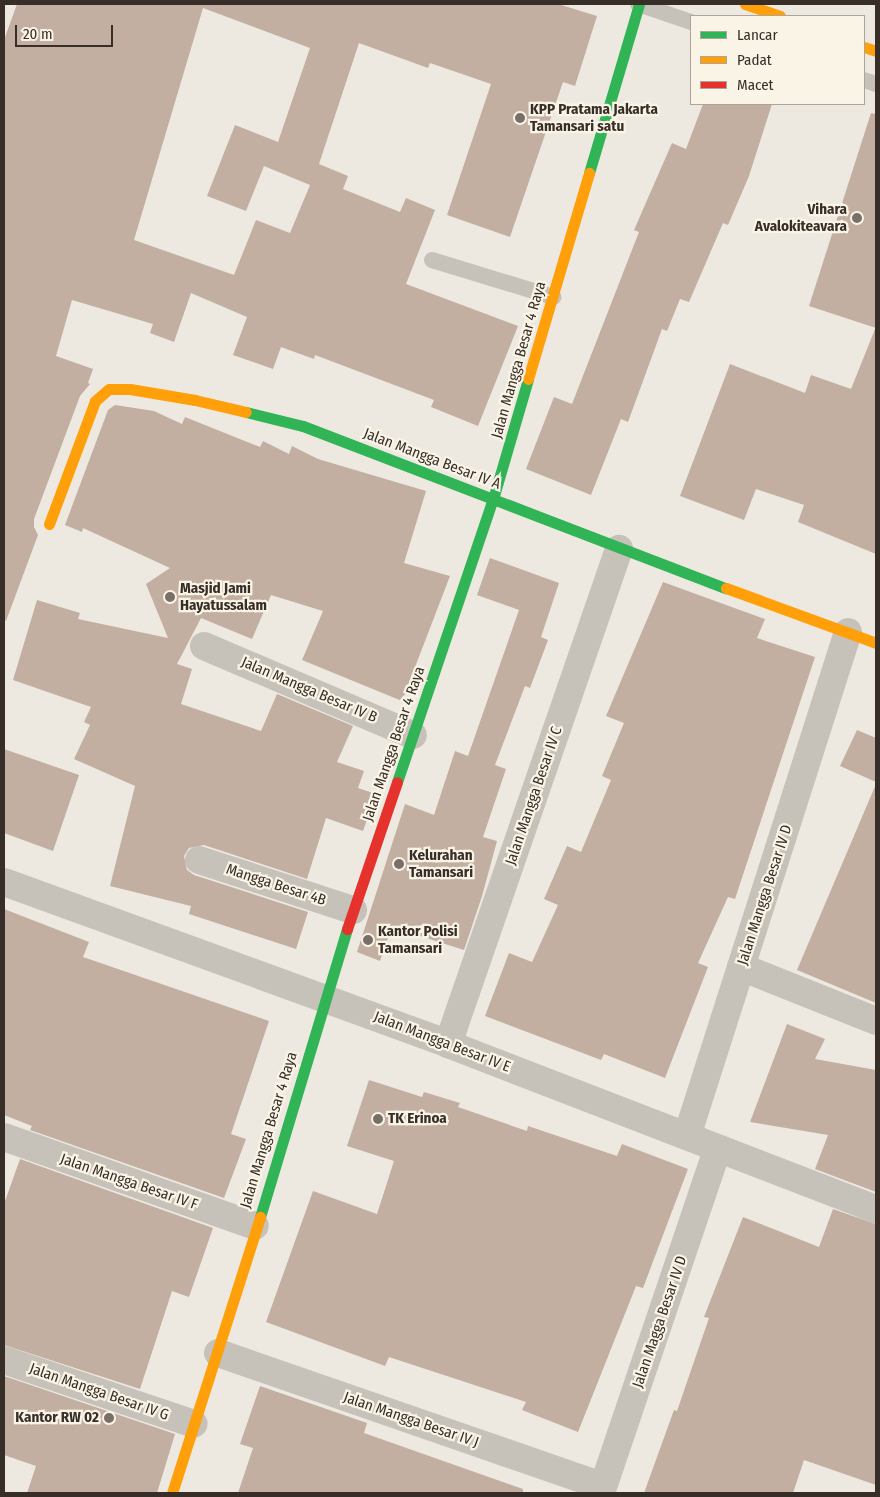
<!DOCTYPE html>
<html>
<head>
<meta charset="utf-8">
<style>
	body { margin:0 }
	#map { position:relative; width:880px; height:1497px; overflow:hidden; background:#ede9e0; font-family:"Fira Sans Condensed",sans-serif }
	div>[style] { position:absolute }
	.building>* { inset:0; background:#c2afa1 }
	.lane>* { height:16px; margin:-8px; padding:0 8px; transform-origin:8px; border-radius:8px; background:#c6c1b9 }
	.street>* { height:28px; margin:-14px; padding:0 14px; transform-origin:14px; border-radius:14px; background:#c6c1b9 }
	.fast>* { height:11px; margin:-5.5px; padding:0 5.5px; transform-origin:5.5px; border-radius:5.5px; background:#30b455 }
	.slow>* { height:11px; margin:-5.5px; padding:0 5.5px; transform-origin:5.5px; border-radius:5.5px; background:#ff9f0a }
	.jam>* { height:11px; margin:-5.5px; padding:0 5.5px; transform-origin:5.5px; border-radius:5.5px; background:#e5322d }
	.dots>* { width:14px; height:14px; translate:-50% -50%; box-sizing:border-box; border:2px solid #faf4e7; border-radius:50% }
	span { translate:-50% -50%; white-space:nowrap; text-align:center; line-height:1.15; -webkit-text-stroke:4.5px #faf4e7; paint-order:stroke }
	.poi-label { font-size:15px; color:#372e27; font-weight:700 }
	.left { translate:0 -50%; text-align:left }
	.right { translate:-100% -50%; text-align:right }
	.street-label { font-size:15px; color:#372e27 }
	.frame { position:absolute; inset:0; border:5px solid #372e27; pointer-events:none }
	.legend { position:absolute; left:690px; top:15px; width:175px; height:90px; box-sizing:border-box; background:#faf4e7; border:1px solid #aca59a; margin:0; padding:6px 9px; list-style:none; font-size:15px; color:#372e27 }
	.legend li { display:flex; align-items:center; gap:10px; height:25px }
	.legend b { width:25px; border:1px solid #aca59a }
	.scale { position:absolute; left:15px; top:25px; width:98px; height:22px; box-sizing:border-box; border:2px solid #372e27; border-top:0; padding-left:6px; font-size:15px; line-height:18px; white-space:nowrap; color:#372e27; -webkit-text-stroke:4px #faf4e7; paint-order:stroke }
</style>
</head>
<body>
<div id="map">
	<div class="building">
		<div style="clip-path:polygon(evenodd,17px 4px,558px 4px,597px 16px,575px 86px,563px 82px,510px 237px,447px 215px,491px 84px,430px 63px,428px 68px,359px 43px,319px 164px,348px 176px,343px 189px,400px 212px,406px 198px,435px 210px,406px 284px,518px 326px,478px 426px,431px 407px,434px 400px,315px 355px,314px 359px,281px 347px,273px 369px,233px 355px,247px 317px,191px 293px,174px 342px,150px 333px,153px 324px,72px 300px,56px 356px,93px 369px,88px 383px,90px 384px,80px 396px,34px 519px,34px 527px,38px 535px,6px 621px,4px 620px,4px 40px,17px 4px,203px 8px,310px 48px,278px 142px,235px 125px,207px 196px,246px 211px,264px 166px,310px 185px,290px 233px,256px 220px,234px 275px,134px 240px,203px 8px)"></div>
		<div style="clip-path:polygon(703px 104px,772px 104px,749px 176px,728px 225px,723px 223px,689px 302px,680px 299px,667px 331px,662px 329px,628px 422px,621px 419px,591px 495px,526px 469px,554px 397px,572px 404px,639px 232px,634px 230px,672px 143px,686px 149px)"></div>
		<div style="clip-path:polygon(871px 113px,876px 114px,876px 328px,809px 306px)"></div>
		<div style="clip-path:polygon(875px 329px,876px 554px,798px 522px,804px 505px,756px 489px,744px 520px,680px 496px,730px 364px,805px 393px,811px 375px,851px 389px)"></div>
		<div style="clip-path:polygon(115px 405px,154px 411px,182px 424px,185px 417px,260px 447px,263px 441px,289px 454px,292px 446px,318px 459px,426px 491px,404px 563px,450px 576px,402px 701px,302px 660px,323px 611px,271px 595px,252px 639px,201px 618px,177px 664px,192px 669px,181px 704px,261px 731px,277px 694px,353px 726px,337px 762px,364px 771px,358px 788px,376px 794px,363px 831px,326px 818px,307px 879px,204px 845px,189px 848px,184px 856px,187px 870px,194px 875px,308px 912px,296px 949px,189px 914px,191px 906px,110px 886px,135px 786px,74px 759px,90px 725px,84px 722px,91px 707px,13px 680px,37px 600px,80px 613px,78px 619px,168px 638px,146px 584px,170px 568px,83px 528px,82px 532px,65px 525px,108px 410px)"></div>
		<div style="clip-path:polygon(490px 558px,559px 583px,541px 637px,548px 640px,530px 688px,525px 686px,495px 765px,506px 769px,483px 837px,497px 841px,482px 896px,464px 950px,392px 927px,380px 961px,357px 952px,405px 804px,434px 815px,455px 751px,468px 756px,519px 610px,477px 595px)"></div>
		<div style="clip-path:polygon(663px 582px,765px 619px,757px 638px,815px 657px,735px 899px,728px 897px,698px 963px,708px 967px,665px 1078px,604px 1054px,601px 1060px,485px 1016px,509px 953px,532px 962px,558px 905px,544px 899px,567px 846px,581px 852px,611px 780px,602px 776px,624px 723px,606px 716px)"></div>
		<div style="clip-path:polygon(857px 730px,876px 738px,876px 782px,840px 766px)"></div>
		<div style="clip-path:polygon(4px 749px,79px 775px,53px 851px,4px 833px)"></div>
		<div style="clip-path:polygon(876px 784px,876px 1003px,797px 970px)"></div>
		<div style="clip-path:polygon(4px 909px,89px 942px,83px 957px,269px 1021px,231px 1134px,246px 1139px,224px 1198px,30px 1130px,32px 1126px,4px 1115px)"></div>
		<div style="clip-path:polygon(787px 1024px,825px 1039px,815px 1059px,876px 1070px,876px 1192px,815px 1169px,828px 1135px,750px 1122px)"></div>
		<div style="clip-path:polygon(369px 1080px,422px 1097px,424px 1092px,460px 1103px,458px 1107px,527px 1131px,528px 1126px,617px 1156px,622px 1144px,688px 1169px,643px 1288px,636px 1286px,578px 1432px,522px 1410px,526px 1402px,389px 1357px,385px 1366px,266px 1322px,313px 1191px,377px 1214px,394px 1161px,347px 1146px)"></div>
		<div style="clip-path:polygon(20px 1159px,213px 1228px,189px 1297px,172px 1291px,140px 1389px,4px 1345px,4px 1204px)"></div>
		<div style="clip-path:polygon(833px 1209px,876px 1224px,876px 1485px,804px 1460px,793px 1493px,644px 1493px,674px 1410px,677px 1411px,709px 1318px,704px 1317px,743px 1217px,819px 1247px)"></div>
		<div style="clip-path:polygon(4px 1376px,175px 1434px,157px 1493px,27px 1493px,36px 1466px,4px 1455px)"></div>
		<div style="clip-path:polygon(260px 1386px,367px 1423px,364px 1433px,523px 1489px,523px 1493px,238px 1493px,253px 1448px,240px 1444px)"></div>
	</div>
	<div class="lane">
		<div style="left:638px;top:4px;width:56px;rotate:18.8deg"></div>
		<div style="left:864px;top:80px;width:13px;rotate:18deg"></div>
		<div style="left:432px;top:260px;width:127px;rotate:17deg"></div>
	</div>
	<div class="street">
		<div style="left:204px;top:646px;width:227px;rotate:23.1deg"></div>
		<div style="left:199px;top:860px;width:162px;rotate:18deg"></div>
		<div style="left:4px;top:882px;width:473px;rotate:20deg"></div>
		<div style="left:448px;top:1044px;width:459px;rotate:21.1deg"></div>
		<div style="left:741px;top:967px;width:145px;rotate:21.8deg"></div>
		<div style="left:448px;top:1044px;width:524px;rotate:-70.94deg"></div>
		<div style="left:687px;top:1136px;width:529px;rotate:-72.28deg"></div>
		<div style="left:4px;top:1137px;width:266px;rotate:19.5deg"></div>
		<div style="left:218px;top:1353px;width:407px;rotate:19.1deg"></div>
		<div style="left:4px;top:1360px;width:200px;rotate:18.6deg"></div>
		<div style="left:601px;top:1493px;width:362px;rotate:-71.3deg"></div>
	</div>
	<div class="fast">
		<div style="left:589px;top:173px;width:176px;rotate:-73.5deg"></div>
		<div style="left:246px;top:412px;width:59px;rotate:13.8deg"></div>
		<div style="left:303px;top:426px;width:453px;rotate:21deg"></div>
		<div style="left:397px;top:782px;width:299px;rotate:-71.3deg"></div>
		<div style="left:493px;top:499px;width:125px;rotate:-73.7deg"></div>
		<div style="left:260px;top:1217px;width:301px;rotate:-73.2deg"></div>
	</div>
	<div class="slow">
		<div style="left:745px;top:4px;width:37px;rotate:19deg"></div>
		<div style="left:864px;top:47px;width:13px;rotate:18deg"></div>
		<div style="left:528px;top:379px;width:215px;rotate:-73.5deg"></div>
		<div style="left:49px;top:524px;width:131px;rotate:-69.5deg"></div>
		<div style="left:95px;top:401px;width:18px;rotate:-41deg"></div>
		<div style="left:109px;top:389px;width:21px"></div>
		<div style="left:130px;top:389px;width:66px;rotate:9.6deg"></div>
		<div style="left:195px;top:400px;width:52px;rotate:13.2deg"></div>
		<div style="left:726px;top:588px;width:160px;rotate:20.1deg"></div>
		<div style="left:172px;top:1493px;width:290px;rotate:-72.3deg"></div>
	</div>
	<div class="jam">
		<div style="left:347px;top:929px;width:155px;rotate:-71.2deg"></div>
	</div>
	<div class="dots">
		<div style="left:520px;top:118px;background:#776f68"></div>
		<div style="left:857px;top:218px;background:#776f68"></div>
		<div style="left:170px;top:597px;background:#776f68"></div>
		<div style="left:399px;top:864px;background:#776f68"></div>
		<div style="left:368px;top:940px;background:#776f68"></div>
		<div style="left:378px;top:1119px;background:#776f68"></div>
		<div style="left:109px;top:1418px;background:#776f68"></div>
	</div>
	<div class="poi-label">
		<span class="left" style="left:530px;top:118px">KPP Pratama Jakarta<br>Tamansari satu</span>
		<span class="right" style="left:847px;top:218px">Vihara<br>Avalokiteavara</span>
		<span class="left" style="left:180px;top:597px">Masjid Jami<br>Hayatussalam</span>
		<span class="left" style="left:409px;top:864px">Kelurahan<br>Tamansari</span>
		<span class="left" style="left:378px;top:940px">Kantor Polisi<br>Tamansari</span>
		<span class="left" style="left:388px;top:1119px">TK Erinoa</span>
		<span class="right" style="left:99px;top:1418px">Kantor RW 02</span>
	</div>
	<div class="street-label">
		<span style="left:519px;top:360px;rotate:-74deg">Jalan Mangga Besar 4 Raya</span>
		<span style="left:432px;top:459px;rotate:21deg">Jalan Mangga Besar IV A</span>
		<span style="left:309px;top:690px;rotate:23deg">Jalan Mangga Besar IV B</span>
		<span style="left:394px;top:744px;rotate:-71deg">Jalan Mangga Besar 4 Raya</span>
		<span style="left:534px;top:796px;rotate:-71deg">Jalan Mangga Besar IV C</span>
		<span style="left:276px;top:885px;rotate:18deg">Mangga Besar 4B</span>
		<span style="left:765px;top:895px;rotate:-72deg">Jalan Mangga Besar IV D</span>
		<span style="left:442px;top:1042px;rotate:21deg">Jalan Mangga Besar IV E</span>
		<span style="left:269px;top:1130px;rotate:-73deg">Jalan Mangga Besar 4 Raya</span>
		<span style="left:129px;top:1182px;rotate:19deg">Jalan Mangga Besar IV F</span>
		<span style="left:660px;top:1322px;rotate:-71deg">Jalan Magga Besar IV D</span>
		<span style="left:99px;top:1392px;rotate:19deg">Jalan Mangga Besar IV G</span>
		<span style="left:411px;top:1420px;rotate:19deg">Jalan Mangga Besar IV J</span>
	</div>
	<div class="frame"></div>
	<ul class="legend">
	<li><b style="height:6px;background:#30b455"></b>Lancar</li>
	<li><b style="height:6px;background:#ff9f0a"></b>Padat</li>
	<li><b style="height:6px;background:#e5322d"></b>Macet</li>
	</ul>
	<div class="scale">20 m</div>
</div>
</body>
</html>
